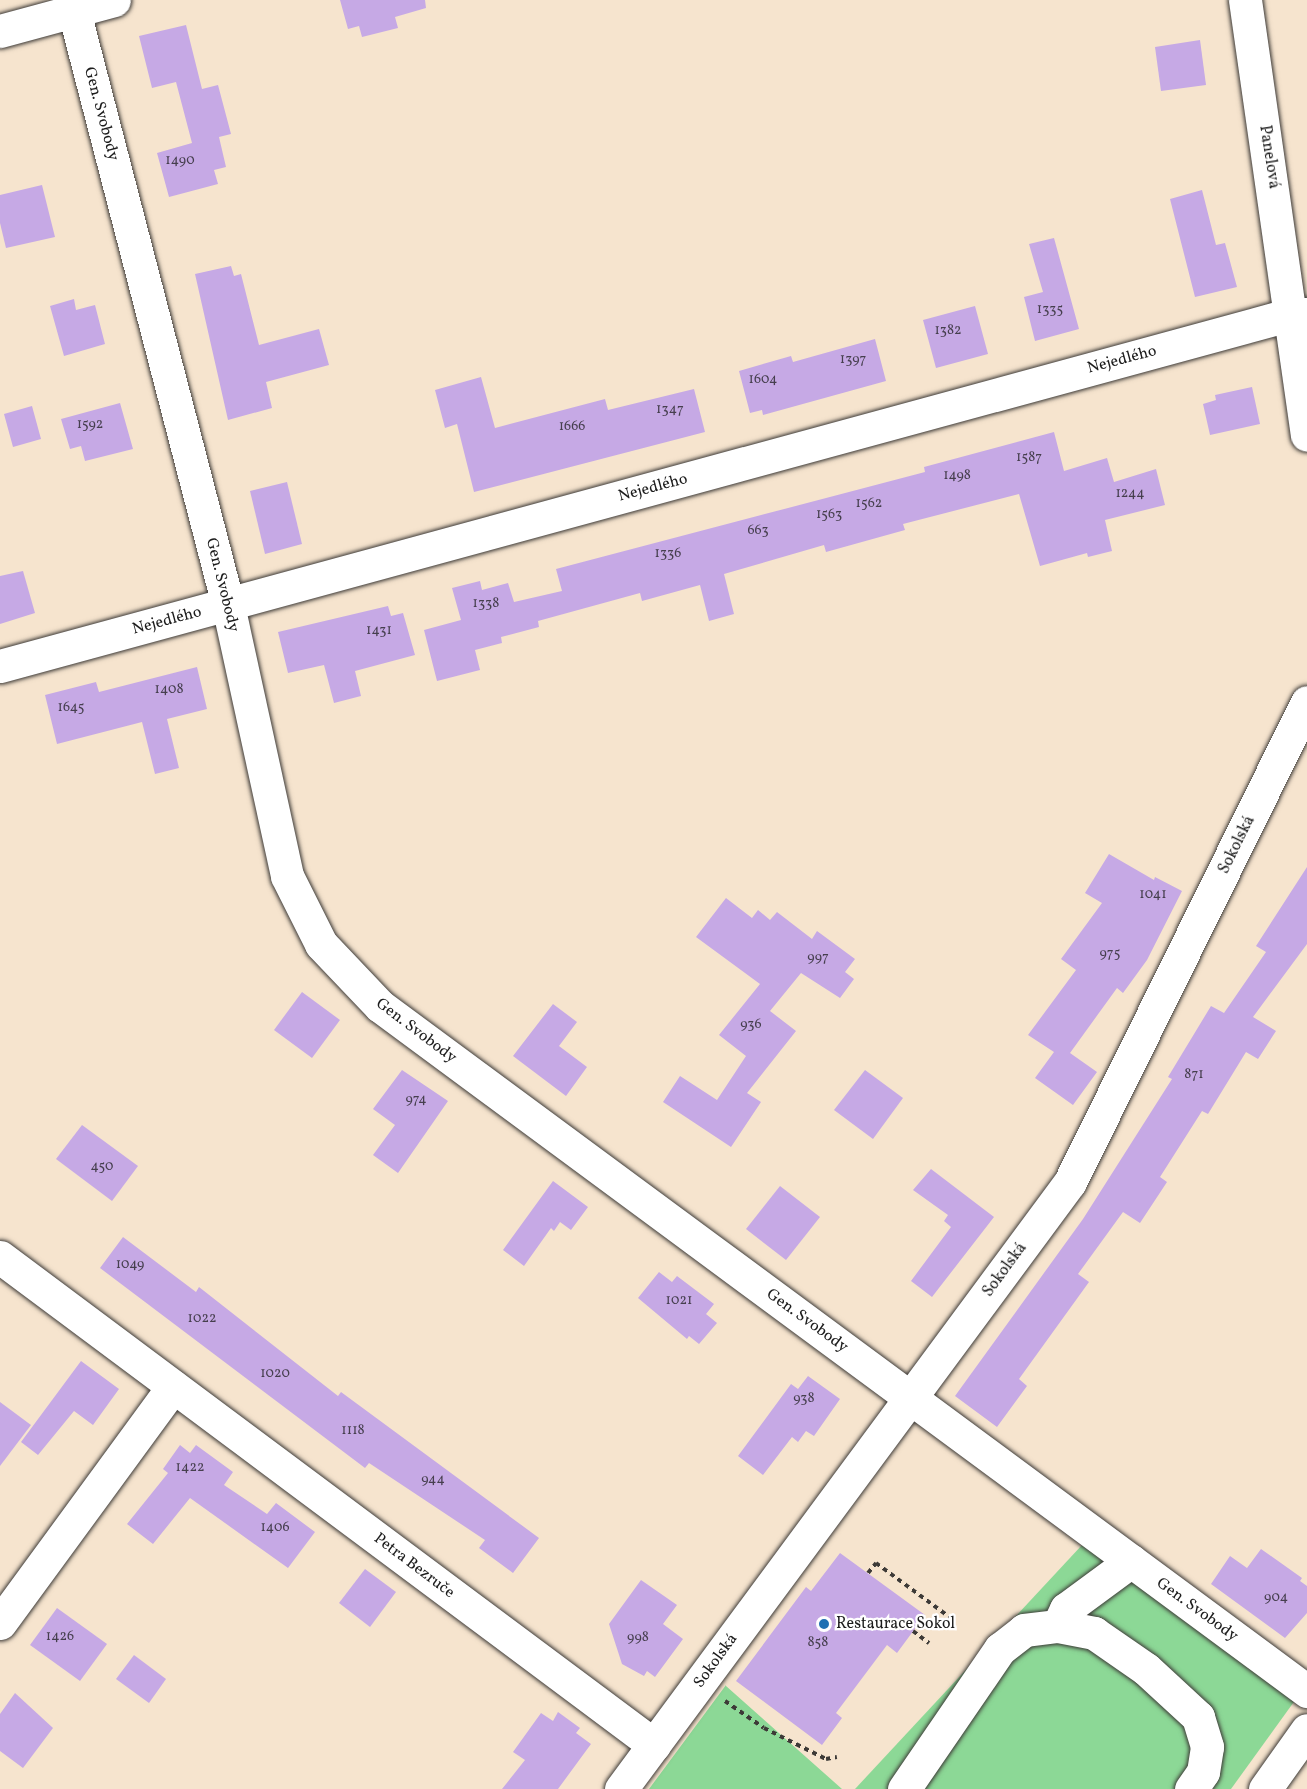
<!DOCTYPE html>
<html>
<head>
<meta charset="utf-8">
<style>
	body { margin:0 }
	#map { position:relative; width:1307px; height:1789px; overflow:hidden; background:#f6e4ce; font-family:Vollkorn,serif }
	div>[style] { position:absolute }
	.green>* { inset:0; background:#8cd896 }
	.building>* { inset:0; background:#c6a9e5 }
	.path>* { height:4px; margin-top:-2px; transform-origin:0; background:repeating-linear-gradient(90deg,#3d3a37 0 4.5px,transparent 0 9px) }
	.roads { filter:drop-shadow(0 0 2px #3d3a37) drop-shadow(0 0 2px #3d3a37) }
	.minor>* { height:33px; margin:-16.5px; padding:0 16.5px; transform-origin:16.5px; border-radius:16.5px; background:#fff }
	.dots>* { width:16px; height:16px; translate:-50% -50%; box-sizing:border-box; border:3px solid #fff; border-radius:50% }
	span { translate:-50% -50%; white-space:nowrap; text-align:center; line-height:1.15; -webkit-text-stroke:4.5px #fff; paint-order:stroke }
	.number-label { font-size:14px; color:#463f4e }
	.number-label span { -webkit-text-stroke-width:0 }
	.street-label { font-size:16px; color:#1c1c1c }
	.poi-label { font-size:16px; color:#1c1c1c }
	.left { translate:0 -50%; text-align:left }
</style>
</head>
<body>
<div id="map">
	<div class="green">
		<div style="clip-path:polygon(1082px 1545px,1296px 1699px,1231px 1789px,855px 1789px)"></div>
		<div style="clip-path:polygon(726px 1685px,726px 1686px,842px 1789px,649px 1789px)"></div>
	</div>
	<div class="building">
		<div style="clip-path:polygon(340px 0,425px 0,426px 8px,395px 17px,398px 28px,362px 37px,359px 26px,348px 29px)"></div>
		<div style="clip-path:polygon(186px 25px,202px 89px,218px 85px,231px 134px,219px 137px,226px 167px,214px 170px,218px 184px,169px 197px,157px 153px,192px 143px,176px 82px,152px 88px,139px 36px)"></div>
		<div style="clip-path:polygon(1200px 40px,1206px 85px,1161px 91px,1155px 47px)"></div>
		<div style="clip-path:polygon(42px 185px,55px 237px,6px 248px,0 223px,0 195px)"></div>
		<div style="clip-path:polygon(1202px 190px,1216px 245px,1225px 243px,1237px 287px,1195px 297px,1170px 199px)"></div>
		<div style="clip-path:polygon(1054px 238px,1079px 329px,1035px 341px,1024px 297px,1043px 292px,1029px 244px)"></div>
		<div style="clip-path:polygon(231px 266px,234px 276px,241px 274px,259px 345px,319px 329px,329px 365px,266px 382px,272px 408px,228px 420px,195px 274px)"></div>
		<div style="clip-path:polygon(74px 299px,76px 310px,95px 305px,105px 344px,64px 356px,50px 306px)"></div>
		<div style="clip-path:polygon(975px 306px,988px 354px,936px 368px,923px 320px)"></div>
		<div style="clip-path:polygon(875px 339px,886px 381px,763px 415px,762px 410px,750px 413px,739px 371px,791px 356px,793px 362px)"></div>
		<div style="clip-path:polygon(481px 377px,495px 428px,605px 399px,608px 410px,694px 389px,705px 432px,474px 492px,457px 424px,445px 428px,435px 390px)"></div>
		<div style="clip-path:polygon(1252px 387px,1260px 424px,1210px 435px,1203px 404px,1216px 400px,1215px 395px)"></div>
		<div style="clip-path:polygon(120px 403px,133px 449px,85px 461px,81px 446px,70px 449px,61px 419px)"></div>
		<div style="clip-path:polygon(32px 406px,41px 439px,13px 447px,4px 414px)"></div>
		<div style="clip-path:polygon(1054px 432px,1064px 471px,1107px 458px,1114px 482px,1156px 469px,1165px 505px,1105px 520px,1112px 551px,1088px 557px,1087px 553px,1040px 566px,1019px 494px,903px 524px,905px 530px,826px 552px,824px 545px,724px 574px,734px 614px,709px 621px,700px 585px,642px 601px,640px 593px,538px 621px,539px 627px,501px 637px,502px 643px,475px 650px,480px 670px,437px 681px,424px 630px,461px 620px,452px 588px,480px 581px,482px 590px,508px 583px,514px 602px,562px 591px,556px 569px,925px 472px,924px 467px)"></div>
		<div style="clip-path:polygon(287px 482px,302px 544px,265px 554px,250px 491px)"></div>
		<div style="clip-path:polygon(23px 571px,35px 613px,0 624px,0 576px)"></div>
		<div style="clip-path:polygon(388px 606px,391px 616px,403px 613px,415px 655px,355px 671px,361px 696px,334px 703px,324px 665px,288px 673px,278px 632px)"></div>
		<div style="clip-path:polygon(197px 667px,207px 709px,167px 719px,179px 768px,155px 774px,142px 722px,57px 744px,45px 695px,96px 682px,99px 692px)"></div>
		<div style="clip-path:polygon(1109px 854px,1154px 880px,1155px 877px,1182px 891px,1147px 960px,1123px 993px,1117px 988px,1070px 1053px,1097px 1072px,1073px 1105px,1035px 1078px,1054px 1052px,1028px 1035px,1076px 970px,1061px 959px,1102px 903px,1085px 893px)"></div>
		<div style="clip-path:polygon(1307px 867px,1307px 944px,1253px 1017px,1276px 1031px,1258px 1059px,1246px 1052px,1208px 1114px,1202px 1111px,1160px 1177px,1167px 1182px,1140px 1223px,1123px 1212px,1078px 1274px,1089px 1282px,1019px 1379px,1027px 1386px,997px 1427px,955px 1396px,1083px 1219px,1172px 1079px,1168px 1077px,1211px 1006px,1224px 1013px,1266px 952px,1256px 946px)"></div>
		<div style="clip-path:polygon(726px 898px,752px 918px,758px 910px,770px 920px,777px 912px,812px 939px,817px 931px,855px 959px,845px 972px,854px 979px,840px 998px,801px 973px,770px 1011px,796px 1031px,747px 1093px,761px 1102px,731px 1147px,663px 1102px,680px 1076px,717px 1100px,746px 1056px,719px 1035px,760px 984px,696px 937px)"></div>
		<div style="clip-path:polygon(302px 992px,340px 1020px,312px 1058px,274px 1030px)"></div>
		<div style="clip-path:polygon(553px 1004px,577px 1022px,559px 1046px,587px 1067px,566px 1096px,513px 1056px)"></div>
		<div style="clip-path:polygon(402px 1070px,448px 1101px,398px 1173px,373px 1155px,395px 1125px,373px 1109px)"></div>
		<div style="clip-path:polygon(865px 1070px,903px 1098px,873px 1139px,834px 1110px)"></div>
		<div style="clip-path:polygon(82px 1125px,138px 1166px,112px 1201px,56px 1159px)"></div>
		<div style="clip-path:polygon(931px 1169px,994px 1217px,932px 1297px,911px 1281px,951px 1227px,944px 1221px,948px 1215px,913px 1190px)"></div>
		<div style="clip-path:polygon(553px 1181px,588px 1207px,571px 1230px,560px 1222px,554px 1231px,551px 1228px,524px 1266px,503px 1250px)"></div>
		<div style="clip-path:polygon(780px 1186px,820px 1217px,786px 1260px,746px 1229px)"></div>
		<div style="clip-path:polygon(123px 1237px,196px 1292px,199px 1287px,338px 1396px,341px 1392px,539px 1538px,513px 1573px,479px 1548px,485px 1540px,369px 1463px,365px 1468px,100px 1268px)"></div>
		<div style="clip-path:polygon(659px 1272px,672px 1282px,677px 1276px,714px 1304px,706px 1314px,717px 1323px,699px 1344px,689px 1336px,687px 1339px,638px 1298px)"></div>
		<div style="clip-path:polygon(81px 1361px,119px 1389px,93px 1425px,74px 1411px,38px 1455px,21px 1442px)"></div>
		<div style="clip-path:polygon(808px 1376px,840px 1399px,814px 1436px,806px 1431px,798px 1442px,792px 1437px,763px 1475px,738px 1456px,791px 1384px,798px 1389px)"></div>
		<div style="clip-path:polygon(0 1402px,31px 1425px,0 1466px)"></div>
		<div style="clip-path:polygon(180px 1445px,190px 1453px,196px 1445px,233px 1472px,224px 1485px,267px 1514px,276px 1503px,315px 1532px,288px 1568px,190px 1498px,153px 1544px,127px 1524px,168px 1473px,163px 1469px)"></div>
		<div style="clip-path:polygon(1261px 1549px,1302px 1578px,1300px 1581px,1307px 1586px,1307px 1613px,1285px 1638px,1211px 1584px,1230px 1556px,1247px 1568px)"></div>
		<div style="clip-path:polygon(840px 1553px,925px 1615px,897px 1653px,887px 1645px,836px 1713px,842px 1718px,822px 1745px,736px 1681px,806px 1587px,811px 1591px)"></div>
		<div style="clip-path:polygon(365px 1569px,396px 1592px,370px 1627px,339px 1603px)"></div>
		<div style="clip-path:polygon(641px 1580px,677px 1605px,663px 1624px,683px 1639px,655px 1677px,647px 1671px,644px 1676px,622px 1664px,609px 1624px)"></div>
		<div style="clip-path:polygon(57px 1608px,107px 1644px,80px 1681px,30px 1645px)"></div>
		<div style="clip-path:polygon(134px 1655px,166px 1679px,149px 1703px,116px 1679px)"></div>
		<div style="clip-path:polygon(15px 1693px,53px 1728px,23px 1768px,0 1751px,0 1714px)"></div>
		<div style="clip-path:polygon(558px 1712px,580px 1728px,576px 1733px,591px 1744px,558px 1789px,502px 1789px,525px 1760px,513px 1752px,541px 1713px,553px 1721px)"></div>
	</div>
	<div class="path">
		<div style="left:868px;top:1573px;width:13px;rotate:-51deg"></div>
		<div style="left:876px;top:1563px;width:93px;rotate:36.3deg"></div>
		<div style="left:913px;top:1631px;width:20px;rotate:37deg"></div>
		<div style="left:725px;top:1701px;width:47px;rotate:34.7deg"></div>
		<div style="left:764px;top:1728px;width:69px;rotate:26.6deg"></div>
		<div style="left:826px;top:1759px;width:11px;rotate:-10deg"></div>
	</div>
	<div class="roads">
		<div class="minor">
			<div style="left:71px;top:0;width:625px;rotate:75.45deg"></div>
			<div style="left:228px;top:605px;width:277px;rotate:77.7deg"></div>
			<div style="left:287px;top:876px;width:76px;rotate:63.4deg"></div>
			<div style="left:321px;top:944px;width:86px;rotate:46.4deg"></div>
			<div style="left:380px;top:1006px;width:1153px;rotate:36.46deg"></div>
			<div style="left:1245px;top:0;width:439px;rotate:81.9deg"></div>
			<div style="left:0;top:31px;width:118px;rotate:-15.2deg"></div>
			<div style="left:0;top:666px;width:1339px;rotate:-15.24deg"></div>
			<div style="left:1292px;top:314px;width:15px"></div>
			<div style="left:0;top:1257px;width:816px;rotate:36.73deg"></div>
			<div style="left:0;top:1623px;width:293px;rotate:-53.8deg"></div>
			<div style="left:1058px;top:1626px;width:19px;rotate:-65deg"></div>
			<div style="left:1066px;top:1609px;width:81px;rotate:-36.4deg"></div>
			<div style="left:621px;top:1789px;width:755px;rotate:-53.51deg"></div>
			<div style="left:1070px;top:1182px;width:535px;rotate:-63.72deg"></div>
			<div style="left:904px;top:1789px;width:170px;rotate:-55.6deg"></div>
			<div style="left:1000px;top:1649px;width:31px;rotate:-38deg"></div>
			<div style="left:1024px;top:1630px;width:34px;rotate:-7deg"></div>
			<div style="left:1058px;top:1626px;width:37px;rotate:11deg"></div>
			<div style="left:1094px;top:1633px;width:63px;rotate:34.7deg"></div>
			<div style="left:1146px;top:1669px;width:71px;rotate:42.7deg"></div>
			<div style="left:1198px;top:1717px;width:31px;rotate:73deg"></div>
			<div style="left:1207px;top:1747px;width:25px;rotate:99deg"></div>
			<div style="left:1203px;top:1772px;width:21px;rotate:125deg"></div>
			<div style="left:1265px;top:1789px;width:72px;rotate:-54.6deg"></div>
		</div>
	</div>
	<div class="dots">
		<div style="left:824px;top:1624px;background:#1f6fb2"></div>
	</div>
	<div class="number-label">
		<span style="left:180px;top:161px">1490</span>
		<span style="left:1050px;top:310px">1335</span>
		<span style="left:948px;top:331px">1382</span>
		<span style="left:853px;top:360px">1397</span>
		<span style="left:763px;top:380px">1604</span>
		<span style="left:670px;top:410px">1347</span>
		<span style="left:90px;top:425px">1592</span>
		<span style="left:572px;top:427px">1666</span>
		<span style="left:1029px;top:458px">1587</span>
		<span style="left:957px;top:476px">1498</span>
		<span style="left:1130px;top:494px">1244</span>
		<span style="left:869px;top:504px">1562</span>
		<span style="left:829px;top:515px">1563</span>
		<span style="left:758px;top:531px">663</span>
		<span style="left:668px;top:554px">1336</span>
		<span style="left:486px;top:604px">1338</span>
		<span style="left:379px;top:631px">1431</span>
		<span style="left:169px;top:690px">1408</span>
		<span style="left:71px;top:708px">1645</span>
		<span style="left:1153px;top:895px">1041</span>
		<span style="left:1110px;top:954px">975</span>
		<span style="left:818px;top:958px">997</span>
		<span style="left:751px;top:1025px">936</span>
		<span style="left:1194px;top:1075px">871</span>
		<span style="left:416px;top:1100px">974</span>
		<span style="left:102px;top:1167px">450</span>
		<span style="left:130px;top:1265px">1049</span>
		<span style="left:679px;top:1301px">1021</span>
		<span style="left:202px;top:1319px">1022</span>
		<span style="left:275px;top:1374px">1020</span>
		<span style="left:804px;top:1399px">938</span>
		<span style="left:353px;top:1431px">1118</span>
		<span style="left:190px;top:1468px">1422</span>
		<span style="left:433px;top:1480px">944</span>
		<span style="left:275px;top:1528px">1406</span>
		<span style="left:1276px;top:1598px">904</span>
		<span style="left:60px;top:1637px">1426</span>
		<span style="left:638px;top:1638px">998</span>
		<span style="left:818px;top:1643px">858</span>
	</div>
	<div class="street-label">
		<span style="left:101px;top:114px;rotate:75deg">Gen. Svobody</span>
		<span style="left:1269px;top:157px;rotate:81deg">Panelová</span>
		<span style="left:1122px;top:360px;rotate:-15deg">Nejedlého</span>
		<span style="left:653px;top:488px;rotate:-15deg">Nejedlého</span>
		<span style="left:222px;top:585px;rotate:76deg">Gen. Svobody</span>
		<span style="left:167px;top:621px;rotate:-15deg">Nejedlého</span>
		<span style="left:1237px;top:845px;rotate:-64deg">Sokolská</span>
		<span style="left:416px;top:1031px;rotate:37deg">Gen. Svobody</span>
		<span style="left:1005px;top:1270px;rotate:-54deg">Sokolská</span>
		<span style="left:807px;top:1321px;rotate:36deg">Gen. Svobody</span>
		<span style="left:414px;top:1566px;rotate:37deg">Petra Bezruče</span>
		<span style="left:1197px;top:1610px;rotate:36deg">Gen. Svobody</span>
		<span style="left:716px;top:1661px;rotate:-54deg">Sokolská</span>
	</div>
	<div class="poi-label">
		<span class="left" style="left:836px;top:1624px">Restaurace Sokol</span>
	</div>
</div>
</body>
</html>
